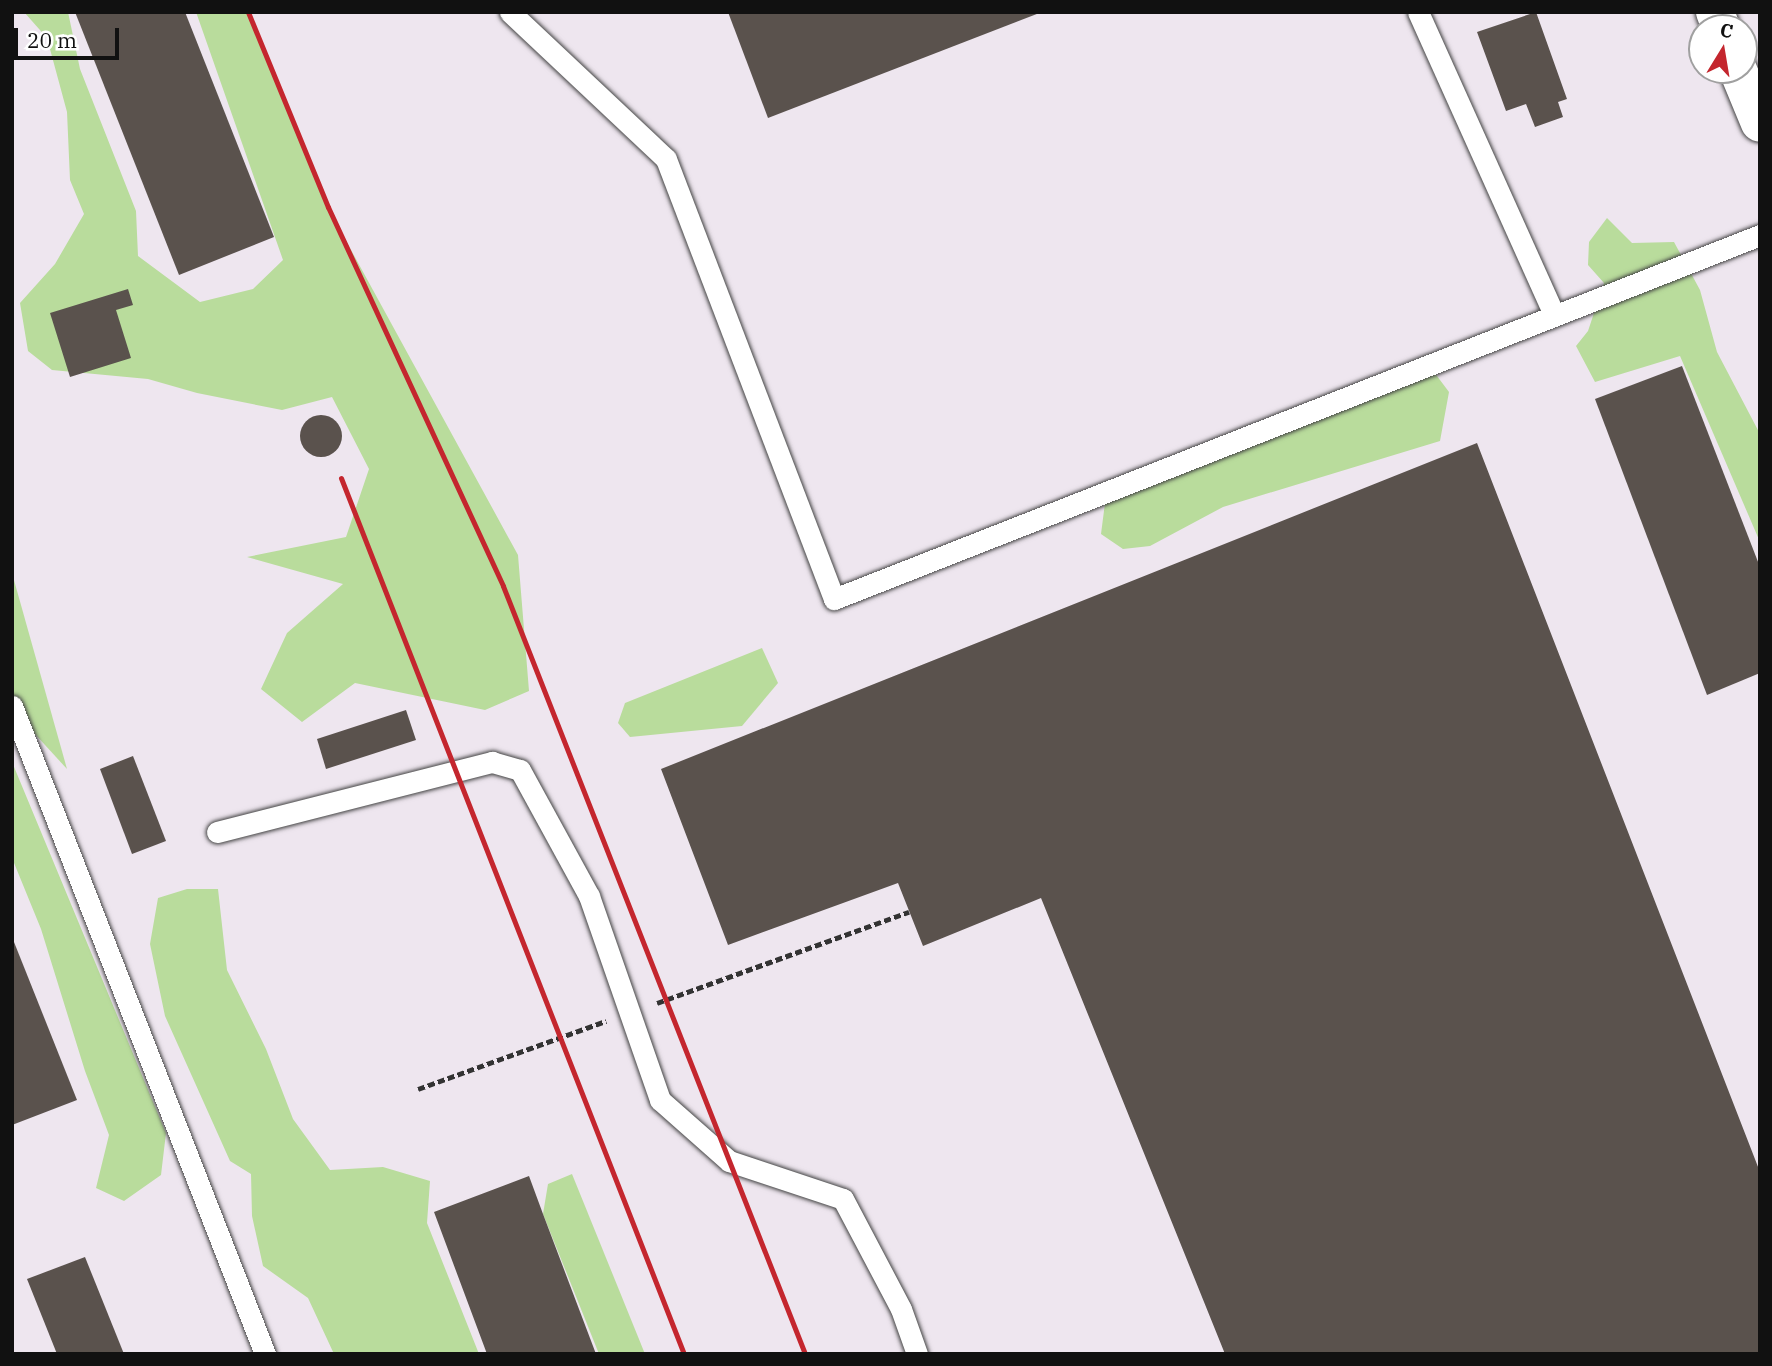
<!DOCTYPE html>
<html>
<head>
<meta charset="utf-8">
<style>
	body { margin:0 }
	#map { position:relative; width:1772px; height:1366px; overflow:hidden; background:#fffdf5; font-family:"IBM Plex Serif",serif }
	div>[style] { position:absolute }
	.industrial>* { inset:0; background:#eee6ef }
	.forest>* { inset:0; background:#b9dc9c }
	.building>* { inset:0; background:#5a524d }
	.round { border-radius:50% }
	.path>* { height:4.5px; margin-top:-2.25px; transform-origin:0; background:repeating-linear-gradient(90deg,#333 0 7px,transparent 0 10.5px) }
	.roads { filter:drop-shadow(0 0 2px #444) drop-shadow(0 0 2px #444) }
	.lane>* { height:21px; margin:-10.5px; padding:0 10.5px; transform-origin:10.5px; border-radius:10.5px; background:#fff }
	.street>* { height:38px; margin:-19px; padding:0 19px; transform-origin:19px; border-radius:19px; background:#fff }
	.rail>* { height:5px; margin:-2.5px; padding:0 2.5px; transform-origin:2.5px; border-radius:2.5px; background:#c4262e }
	span { translate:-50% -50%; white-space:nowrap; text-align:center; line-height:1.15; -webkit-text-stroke:7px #fff; paint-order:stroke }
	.frame { position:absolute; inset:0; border:14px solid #111; pointer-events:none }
	.north { position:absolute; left:1688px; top:14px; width:70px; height:70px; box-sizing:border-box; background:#fff; border:2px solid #a0a0a0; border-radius:50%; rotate:11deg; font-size:19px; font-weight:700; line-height:28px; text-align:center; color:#111 }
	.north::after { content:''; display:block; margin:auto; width:24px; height:32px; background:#c4262e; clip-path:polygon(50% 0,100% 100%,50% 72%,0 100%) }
	.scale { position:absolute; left:14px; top:28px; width:105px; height:32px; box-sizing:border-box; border:4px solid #111; border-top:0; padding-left:9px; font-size:21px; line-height:24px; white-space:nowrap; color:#111; -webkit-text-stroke:5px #fff; paint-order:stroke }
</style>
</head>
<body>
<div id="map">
	<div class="industrial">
		<div style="clip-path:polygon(evenodd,12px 12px,1760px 12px,1760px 1354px,12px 1354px,12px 12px,1702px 28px,1744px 28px,1744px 70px,1702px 70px,1702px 28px)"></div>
	</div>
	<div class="forest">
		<div style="clip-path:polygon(24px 12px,68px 12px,80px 69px,136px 211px,138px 256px,200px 302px,253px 289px,283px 260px,196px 12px,248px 12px,333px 217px,518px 555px,529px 691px,485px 710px,355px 683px,302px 722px,261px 689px,287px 633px,343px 584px,247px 557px,346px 537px,369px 469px,332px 397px,282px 410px,197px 393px,148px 379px,52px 370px,28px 351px,20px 303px,55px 264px,84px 214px,70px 180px,67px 112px,47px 38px)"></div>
		<div style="clip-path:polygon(1607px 218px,1632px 243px,1674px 242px,1700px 290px,1717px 352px,1760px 434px,1760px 542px,1680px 356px,1595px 382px,1576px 346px,1588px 331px,1604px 283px,1588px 265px,1589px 242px)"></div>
		<div style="clip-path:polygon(1428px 364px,1449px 392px,1440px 441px,1223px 507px,1150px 546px,1123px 549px,1101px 534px,1105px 503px)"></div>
		<div style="clip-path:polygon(12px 573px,67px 769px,12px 709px)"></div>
		<div style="clip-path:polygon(762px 648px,778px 683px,742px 726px,630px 737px,618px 723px,625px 703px)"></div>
		<div style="clip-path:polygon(12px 762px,166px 1133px,161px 1175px,124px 1201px,96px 1188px,109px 1135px,85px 1071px,41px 929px,12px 858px)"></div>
		<div style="clip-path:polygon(187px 889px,218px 889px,227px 970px,266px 1049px,293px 1119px,330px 1170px,383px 1167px,430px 1181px,427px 1223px,479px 1354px,334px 1354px,308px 1298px,263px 1266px,252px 1216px,251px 1174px,230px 1161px,165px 1016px,150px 944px,158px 898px)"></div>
		<div style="clip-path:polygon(572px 1174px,645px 1354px,599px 1354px,543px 1214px,548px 1184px)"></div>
	</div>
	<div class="building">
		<div style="clip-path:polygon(75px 12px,185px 12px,274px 237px,179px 275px)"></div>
		<div style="clip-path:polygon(728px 12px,1042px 12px,768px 118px)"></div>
		<div style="clip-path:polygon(1536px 12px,1567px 99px,1558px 102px,1563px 117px,1535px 127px,1526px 104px,1506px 111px,1477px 32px)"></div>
		<div style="clip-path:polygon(128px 289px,133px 305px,116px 310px,131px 358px,70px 377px,50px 313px)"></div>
		<div style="clip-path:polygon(1682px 366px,1760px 567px,1760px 673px,1707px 695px,1595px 399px)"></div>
		<div class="round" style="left:300px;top:415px;width:42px;height:42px"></div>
		<div style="clip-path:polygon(1477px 443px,1760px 1172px,1760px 1354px,1225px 1354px,1041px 898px,923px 946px,898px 883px,728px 945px,661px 769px)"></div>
		<div style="clip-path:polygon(406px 710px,416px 740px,326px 769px,317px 739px)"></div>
		<div style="clip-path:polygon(133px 756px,166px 841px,132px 854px,100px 769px)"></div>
		<div style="clip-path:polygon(12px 937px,77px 1100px,12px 1125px)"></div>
		<div style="clip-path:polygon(529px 1176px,543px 1214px,596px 1354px,487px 1354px,434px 1212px)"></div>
		<div style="clip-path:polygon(85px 1257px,124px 1354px,57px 1354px,27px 1279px)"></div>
	</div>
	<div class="path">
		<div style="left:657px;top:1003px;width:268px;rotate:-19.9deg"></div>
		<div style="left:418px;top:1089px;width:200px;rotate:-19.9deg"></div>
	</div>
	<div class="roads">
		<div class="lane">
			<div style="left:510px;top:12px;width:214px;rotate:43.3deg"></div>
			<div style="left:666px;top:159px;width:471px;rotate:69.1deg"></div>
			<div style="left:834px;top:599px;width:995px;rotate:-21.46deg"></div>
			<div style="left:1418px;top:12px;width:332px;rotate:65.8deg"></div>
			<div style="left:12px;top:706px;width:696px;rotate:68.67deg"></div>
			<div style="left:217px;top:832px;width:284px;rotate:-14.3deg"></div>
			<div style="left:492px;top:762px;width:29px;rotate:16deg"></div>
			<div style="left:520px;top:770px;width:144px;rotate:61.3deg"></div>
			<div style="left:589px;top:896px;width:216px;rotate:70.8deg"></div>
			<div style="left:660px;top:1100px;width:92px;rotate:41.5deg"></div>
			<div style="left:729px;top:1161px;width:120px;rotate:18.4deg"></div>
			<div style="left:843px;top:1199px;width:124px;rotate:62.2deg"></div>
			<div style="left:901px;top:1309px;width:48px;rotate:70.4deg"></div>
		</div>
		<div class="street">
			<div style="left:1715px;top:12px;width:17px;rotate:69deg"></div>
			<div style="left:1738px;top:70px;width:57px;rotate:67.5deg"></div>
		</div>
	</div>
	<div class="rail">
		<div style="left:248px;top:12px;width:211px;rotate:67.7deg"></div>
		<div style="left:328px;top:207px;width:417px;rotate:65.2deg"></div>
		<div style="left:503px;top:586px;width:825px;rotate:68.53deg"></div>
		<div style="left:341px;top:478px;width:941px;rotate:68.62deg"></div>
	</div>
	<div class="frame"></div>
	<div class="north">С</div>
	<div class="scale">20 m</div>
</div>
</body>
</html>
